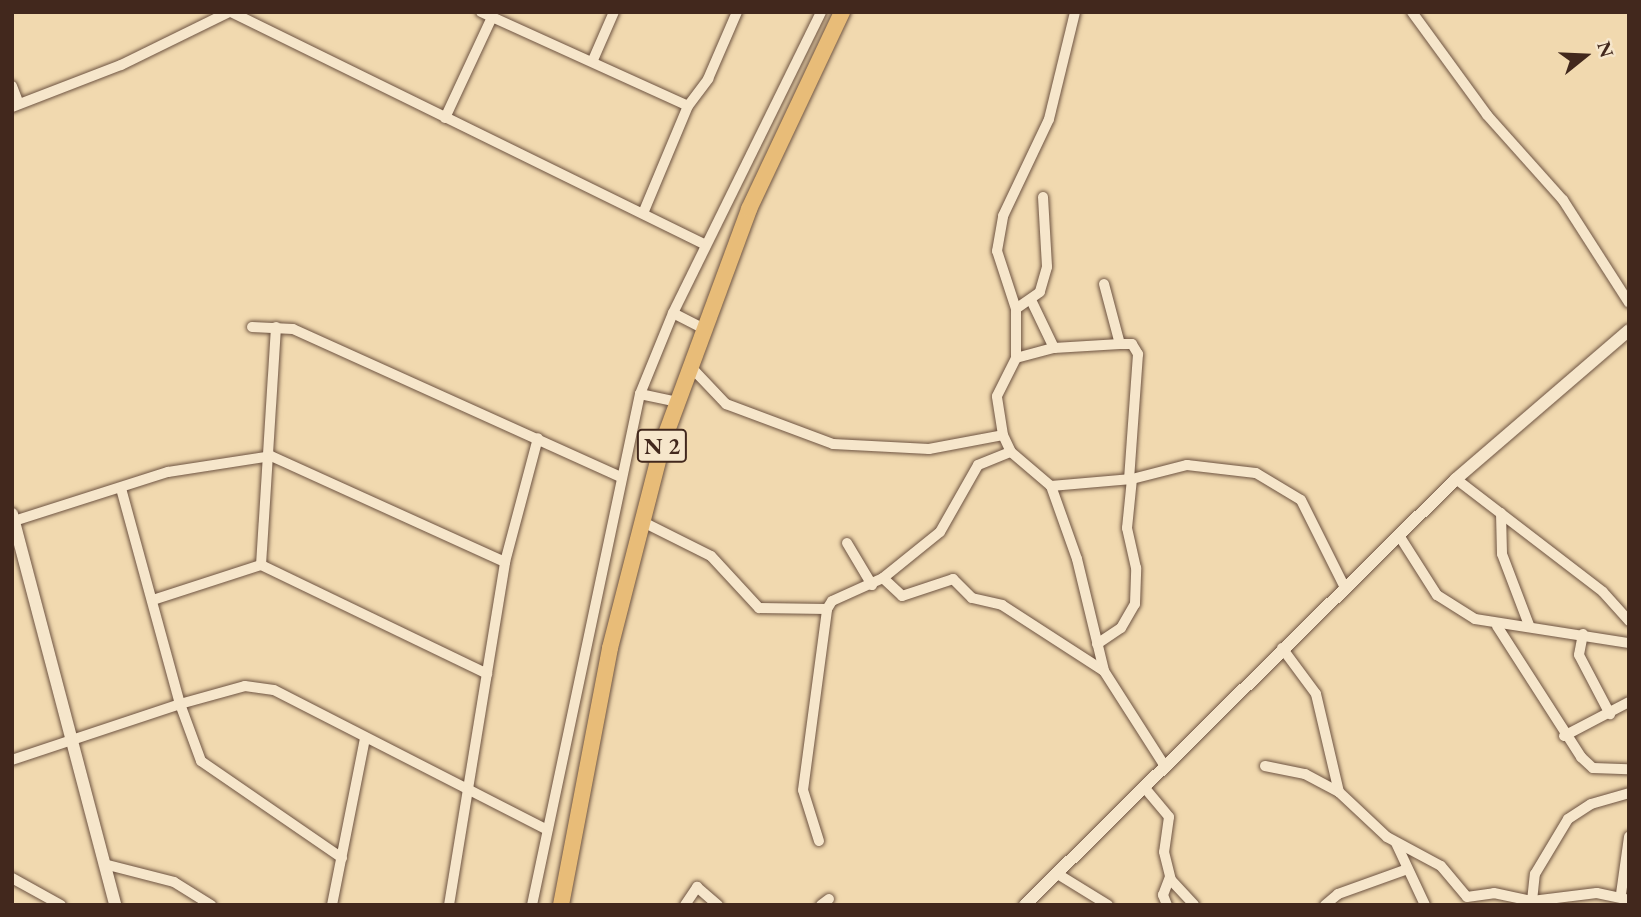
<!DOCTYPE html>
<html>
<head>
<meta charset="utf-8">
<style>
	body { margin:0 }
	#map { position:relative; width:1641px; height:917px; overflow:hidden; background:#f1d9af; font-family:"EB Garamond",serif }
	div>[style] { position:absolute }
	.roads { filter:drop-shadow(0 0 2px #6e5442) drop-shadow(0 0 2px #6e5442) }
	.minor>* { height:10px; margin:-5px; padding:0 5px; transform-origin:5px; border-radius:5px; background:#f6e6cb }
	.tertiary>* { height:12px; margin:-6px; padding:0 6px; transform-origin:6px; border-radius:6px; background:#f6e6cb }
	.primary>* { height:16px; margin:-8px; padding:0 8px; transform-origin:8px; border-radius:8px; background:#e8bc78 }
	span { translate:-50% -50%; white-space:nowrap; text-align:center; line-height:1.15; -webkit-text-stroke:5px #f6e6cb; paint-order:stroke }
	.shield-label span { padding:2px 5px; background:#f6e6cb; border:2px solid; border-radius:5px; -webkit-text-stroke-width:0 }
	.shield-label { font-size:23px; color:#42281d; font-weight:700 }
	.frame { position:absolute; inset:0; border:14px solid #42281d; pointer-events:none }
	.north { position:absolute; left:1550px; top:21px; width:70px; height:70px; -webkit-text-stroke:5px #f6e6cb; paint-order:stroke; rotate:72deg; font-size:19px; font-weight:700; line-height:28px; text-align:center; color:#42281d }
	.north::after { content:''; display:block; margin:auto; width:24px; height:32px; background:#42281d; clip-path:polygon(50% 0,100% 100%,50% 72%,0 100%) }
</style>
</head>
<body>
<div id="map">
	<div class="roads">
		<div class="minor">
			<div style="left:231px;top:12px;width:529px;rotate:26.13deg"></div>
			<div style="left:481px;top:12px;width:227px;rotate:24.4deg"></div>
			<div style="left:1412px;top:12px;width:127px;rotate:53.9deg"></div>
			<div style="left:1487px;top:115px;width:114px;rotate:48.2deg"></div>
			<div style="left:1563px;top:200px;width:122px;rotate:57.3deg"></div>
			<div style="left:593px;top:60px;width:52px;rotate:-66.4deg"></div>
			<div style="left:12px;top:86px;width:19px;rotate:69deg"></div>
			<div style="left:12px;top:107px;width:117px;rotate:-21.1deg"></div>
			<div style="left:121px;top:65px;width:120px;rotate:-26.1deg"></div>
			<div style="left:445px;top:118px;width:111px;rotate:-65deg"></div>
			<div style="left:1043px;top:197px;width:70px;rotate:86.7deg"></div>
			<div style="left:1047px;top:267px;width:26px;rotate:106deg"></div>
			<div style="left:1040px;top:292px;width:29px;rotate:145deg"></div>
			<div style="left:1016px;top:309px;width:49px;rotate:90deg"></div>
			<div style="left:1016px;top:358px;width:39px;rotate:-15deg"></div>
			<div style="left:1054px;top:348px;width:66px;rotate:-3.5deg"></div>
			<div style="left:644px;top:211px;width:114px;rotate:-67.3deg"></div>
			<div style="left:688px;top:106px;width:34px;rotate:-53deg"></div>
			<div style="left:708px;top:79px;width:73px;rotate:-66.6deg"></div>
			<div style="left:1104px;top:284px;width:62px;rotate:75.1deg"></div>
			<div style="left:1120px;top:344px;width:12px"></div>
			<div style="left:1132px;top:344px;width:12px;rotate:59deg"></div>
			<div style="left:1138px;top:354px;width:126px;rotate:94.1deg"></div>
			<div style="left:1032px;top:302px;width:51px;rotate:64.4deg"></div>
			<div style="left:1016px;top:309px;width:61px;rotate:-108.1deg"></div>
			<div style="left:997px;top:251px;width:36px;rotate:-80deg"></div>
			<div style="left:1003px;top:216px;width:107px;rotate:-64.6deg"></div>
			<div style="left:1049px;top:119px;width:110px;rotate:-76.3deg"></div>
			<div style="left:673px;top:313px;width:335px;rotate:-63.8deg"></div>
			<div style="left:252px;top:327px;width:41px;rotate:2.8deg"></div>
			<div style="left:293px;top:329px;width:358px;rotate:24.3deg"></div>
			<div style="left:276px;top:327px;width:238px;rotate:93.6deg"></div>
			<div style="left:261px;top:565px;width:251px;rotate:25.7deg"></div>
			<div style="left:689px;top:365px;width:54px;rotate:46.5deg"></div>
			<div style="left:726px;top:404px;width:114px;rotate:20.5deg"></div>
			<div style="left:833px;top:444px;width:96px;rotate:3deg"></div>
			<div style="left:929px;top:449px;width:75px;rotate:-10.7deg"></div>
			<div style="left:1003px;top:435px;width:19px;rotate:65deg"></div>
			<div style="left:1011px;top:452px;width:52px;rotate:40.4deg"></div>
			<div style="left:1051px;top:486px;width:77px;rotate:70.4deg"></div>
			<div style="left:1077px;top:559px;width:115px;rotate:76.4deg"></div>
			<div style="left:1104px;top:671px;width:112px;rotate:57.4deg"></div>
			<div style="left:640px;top:394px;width:87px;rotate:-67.8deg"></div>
			<div style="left:673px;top:313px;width:34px;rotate:27deg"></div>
			<div style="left:1003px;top:435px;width:39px;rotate:-99deg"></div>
			<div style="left:997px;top:396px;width:42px;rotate:-63.4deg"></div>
			<div style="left:1456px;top:479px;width:185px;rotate:37.5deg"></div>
			<div style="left:1603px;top:592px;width:39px;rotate:48deg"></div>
			<div style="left:1051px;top:486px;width:81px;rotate:-4.9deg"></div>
			<div style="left:1132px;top:479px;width:57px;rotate:-14.3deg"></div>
			<div style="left:1187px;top:465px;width:69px;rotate:6.6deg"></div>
			<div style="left:1256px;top:473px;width:52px;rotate:31deg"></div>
			<div style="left:1301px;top:500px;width:98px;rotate:63.4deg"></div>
			<div style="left:1501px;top:513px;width:41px;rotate:88.6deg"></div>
			<div style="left:1502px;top:554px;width:76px;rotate:69.2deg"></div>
			<div style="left:14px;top:521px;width:162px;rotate:-17.7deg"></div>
			<div style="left:168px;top:472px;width:104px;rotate:-8.8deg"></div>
			<div style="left:271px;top:456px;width:257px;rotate:24.4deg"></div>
			<div style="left:643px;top:522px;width:76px;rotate:26.6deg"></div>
			<div style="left:711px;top:556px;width:71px;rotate:47.3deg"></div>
			<div style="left:759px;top:608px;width:68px;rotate:0.8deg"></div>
			<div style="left:1400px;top:537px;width:69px;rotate:57.5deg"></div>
			<div style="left:1437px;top:595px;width:45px;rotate:32.3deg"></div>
			<div style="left:1475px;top:619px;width:156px;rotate:8.9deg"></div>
			<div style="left:847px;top:543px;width:49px;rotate:59.2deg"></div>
			<div style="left:883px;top:578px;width:26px;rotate:43deg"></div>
			<div style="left:902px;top:596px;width:54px;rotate:-18.4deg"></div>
			<div style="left:953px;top:579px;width:27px;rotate:45deg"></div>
			<div style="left:972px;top:598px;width:31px;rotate:13deg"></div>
			<div style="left:1002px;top:605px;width:121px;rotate:32.9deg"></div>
			<div style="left:153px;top:600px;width:114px;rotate:-18deg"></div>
			<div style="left:1497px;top:626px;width:156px;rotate:57.3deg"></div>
			<div style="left:1581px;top:757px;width:16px;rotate:43deg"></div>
			<div style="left:1593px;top:768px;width:35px;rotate:2deg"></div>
			<div style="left:1583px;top:634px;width:21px;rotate:101deg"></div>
			<div style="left:1579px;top:655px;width:67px;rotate:62.3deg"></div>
			<div style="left:1097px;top:644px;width:29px;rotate:-34deg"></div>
			<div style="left:1121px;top:628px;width:28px;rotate:-60deg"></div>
			<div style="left:1135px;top:604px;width:36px;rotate:-88deg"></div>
			<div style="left:1136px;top:568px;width:41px;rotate:-102.7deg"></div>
			<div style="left:1127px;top:528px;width:49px;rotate:-84.2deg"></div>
			<div style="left:1282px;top:648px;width:57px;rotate:53.5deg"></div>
			<div style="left:1316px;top:694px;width:101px;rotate:76.8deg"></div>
			<div style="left:1564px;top:736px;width:73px;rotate:-27.6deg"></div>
			<div style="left:12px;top:760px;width:177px;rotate:-18.4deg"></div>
			<div style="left:180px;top:704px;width:223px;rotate:-105.3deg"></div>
			<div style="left:1265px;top:766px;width:41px;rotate:11.3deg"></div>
			<div style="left:1305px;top:774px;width:38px;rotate:28deg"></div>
			<div style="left:1339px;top:792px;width:66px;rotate:43.2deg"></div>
			<div style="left:1387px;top:837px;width:61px;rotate:28.2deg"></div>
			<div style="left:1441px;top:866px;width:40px;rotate:50deg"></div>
			<div style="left:1467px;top:897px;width:27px;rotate:-8deg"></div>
			<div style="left:1494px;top:893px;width:39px;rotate:12deg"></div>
			<div style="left:1532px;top:901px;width:65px;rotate:-7deg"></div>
			<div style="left:1597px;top:893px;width:33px;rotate:12deg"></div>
			<div style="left:1144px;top:787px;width:39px;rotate:50deg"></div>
			<div style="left:1169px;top:817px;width:35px;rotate:98deg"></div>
			<div style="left:1164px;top:852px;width:29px;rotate:76deg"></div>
			<div style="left:1171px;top:880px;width:34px;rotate:47deg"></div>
			<div style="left:819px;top:841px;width:53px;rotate:-107.4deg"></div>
			<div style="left:803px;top:790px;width:183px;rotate:-82.4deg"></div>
			<div style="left:827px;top:609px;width:9px;rotate:-58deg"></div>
			<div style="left:832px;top:601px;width:56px;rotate:-24.3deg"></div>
			<div style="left:883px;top:578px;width:73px;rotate:-38.9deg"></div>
			<div style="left:940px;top:532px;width:77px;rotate:-60.4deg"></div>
			<div style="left:978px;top:465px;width:35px;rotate:-22deg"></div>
			<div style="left:1396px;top:843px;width:68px;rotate:64.9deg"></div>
			<div style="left:342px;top:858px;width:171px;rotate:-145.5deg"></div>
			<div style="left:201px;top:761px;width:61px;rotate:-110.2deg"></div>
			<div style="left:180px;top:704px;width:67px;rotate:-15.5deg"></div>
			<div style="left:245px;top:686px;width:29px;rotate:8deg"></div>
			<div style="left:274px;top:690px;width:307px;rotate:27.1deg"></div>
			<div style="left:104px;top:864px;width:72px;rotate:14.4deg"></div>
			<div style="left:174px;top:882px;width:44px;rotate:31.9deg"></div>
			<div style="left:1056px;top:873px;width:61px;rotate:31.6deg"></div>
			<div style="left:12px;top:878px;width:56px;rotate:28.9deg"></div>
			<div style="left:1621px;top:894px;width:58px;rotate:-82deg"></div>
			<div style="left:1532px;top:901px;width:27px;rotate:-84deg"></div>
			<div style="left:1535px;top:874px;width:64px;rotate:-59deg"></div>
			<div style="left:1568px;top:819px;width:27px;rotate:-33deg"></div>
			<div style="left:1591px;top:804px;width:40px;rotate:-16deg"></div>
			<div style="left:332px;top:905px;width:170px;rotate:-78.8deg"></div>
			<div style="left:449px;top:905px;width:348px;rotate:-80.7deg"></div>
			<div style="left:505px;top:562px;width:128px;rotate:-75.1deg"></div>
			<div style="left:532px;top:905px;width:522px;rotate:-78.07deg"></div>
			<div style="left:640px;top:394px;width:38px;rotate:12deg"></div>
			<div style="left:685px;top:905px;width:22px;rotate:-56deg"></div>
			<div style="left:697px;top:887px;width:28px;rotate:41deg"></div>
			<div style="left:821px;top:905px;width:10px;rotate:-37deg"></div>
			<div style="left:1167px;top:905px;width:11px;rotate:-112deg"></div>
			<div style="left:1163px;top:895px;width:19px;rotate:-69deg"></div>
			<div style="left:1325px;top:905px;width:17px;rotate:-40deg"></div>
			<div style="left:1338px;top:894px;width:71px;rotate:-19.7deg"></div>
		</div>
		<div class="tertiary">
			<div style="left:12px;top:514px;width:404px;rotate:75.2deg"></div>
			<div style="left:1025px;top:905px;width:606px;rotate:-44.67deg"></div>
			<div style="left:1456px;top:479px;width:228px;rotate:-40.7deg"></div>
		</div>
		<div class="primary">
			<div style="left:561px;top:905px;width:262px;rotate:-79.2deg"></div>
			<div style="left:610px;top:648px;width:213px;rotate:-75.6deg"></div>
			<div style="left:663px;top:442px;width:248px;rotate:-69.7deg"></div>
			<div style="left:749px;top:209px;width:218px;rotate:-64.7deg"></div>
		</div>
	</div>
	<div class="shield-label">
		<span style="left:662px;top:446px">N 2</span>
	</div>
	<div class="frame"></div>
	<div class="north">N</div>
</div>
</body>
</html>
